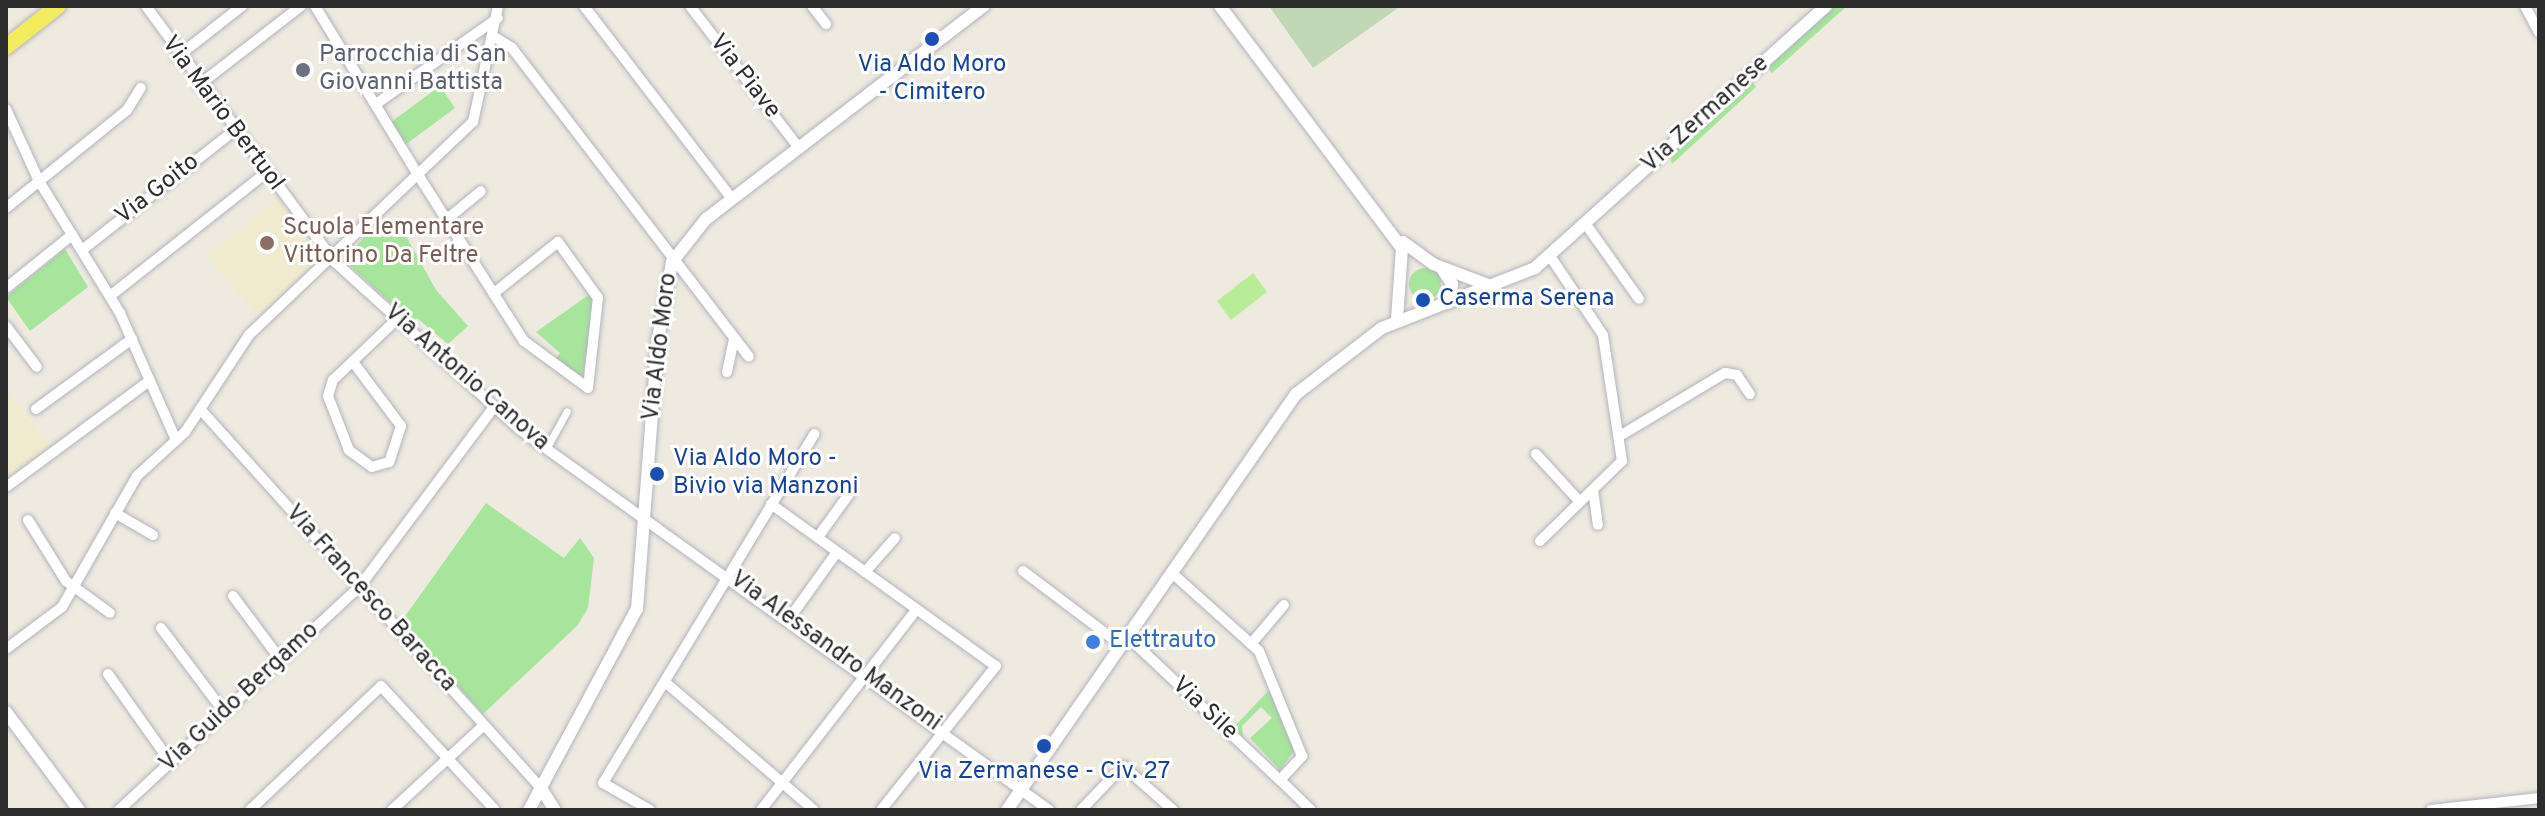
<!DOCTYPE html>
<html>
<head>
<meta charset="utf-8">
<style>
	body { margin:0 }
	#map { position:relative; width:2545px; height:816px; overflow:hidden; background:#eeeadf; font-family:Overpass,sans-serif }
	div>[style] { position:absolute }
	.education>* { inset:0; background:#f0ebcf }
	.green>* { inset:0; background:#a7e59c }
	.round { border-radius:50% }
	.cemetery>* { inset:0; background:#c0d8b6 }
	.pitch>* { inset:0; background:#b9ec97 }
	.roads { filter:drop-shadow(0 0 2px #b3b3c0) drop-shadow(0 0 2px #b3b3c0) }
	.pedestrian>* { height:7px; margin:-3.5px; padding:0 3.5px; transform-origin:3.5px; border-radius:3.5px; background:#fff }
	.minor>* { height:10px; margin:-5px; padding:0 5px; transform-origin:5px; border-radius:5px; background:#fff }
	.tertiary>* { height:12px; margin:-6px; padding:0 6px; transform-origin:6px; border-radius:6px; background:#fff }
	.primary>* { height:16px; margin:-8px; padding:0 8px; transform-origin:8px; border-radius:8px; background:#f3eb60 }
	.dots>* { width:22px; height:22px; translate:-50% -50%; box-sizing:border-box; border:4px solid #fff; border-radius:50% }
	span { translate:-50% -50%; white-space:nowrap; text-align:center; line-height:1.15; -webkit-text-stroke:6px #fff; paint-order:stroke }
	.worship-label { font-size:24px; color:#5b616d }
	.left { translate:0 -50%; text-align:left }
	.transit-label { font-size:24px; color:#164399 }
	.street-label { font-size:24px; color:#2d2d2d }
	.education-label { font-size:24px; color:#785e54 }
	.shop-label { font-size:24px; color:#366cbe }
	.frame { position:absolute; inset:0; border:8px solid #2d2d2d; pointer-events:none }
</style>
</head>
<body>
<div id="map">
	<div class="education">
		<div style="clip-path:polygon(278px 198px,321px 261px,266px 312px,254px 312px,207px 256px)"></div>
		<div style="clip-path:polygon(6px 388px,52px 448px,6px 483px)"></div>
	</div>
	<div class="green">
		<div style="clip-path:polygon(1834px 6px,1847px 6px,1772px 73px,1766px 67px)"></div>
		<div style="clip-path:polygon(1751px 81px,1756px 87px,1672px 164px,1669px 154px)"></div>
		<div style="clip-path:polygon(440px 86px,455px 108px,405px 145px,391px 122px)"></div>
		<div style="clip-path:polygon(397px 220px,436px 290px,468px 326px,448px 344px,417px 318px,412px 323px,344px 260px,376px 224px)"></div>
		<div style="clip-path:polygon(65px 249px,88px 287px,30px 331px,6px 297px)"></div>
		<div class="round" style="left:1409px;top:268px;width:32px;height:32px"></div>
		<div style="clip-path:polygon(590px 294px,594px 302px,583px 377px,555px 359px,560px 353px,536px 332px)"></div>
		<div style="clip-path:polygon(486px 503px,564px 558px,580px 538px,594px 558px,588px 608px,577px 626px,483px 714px,401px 622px)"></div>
		<div style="clip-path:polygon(1269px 690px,1294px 751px,1280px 770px,1250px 738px,1272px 718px,1261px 707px,1242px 726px,1243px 737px,1234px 727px)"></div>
	</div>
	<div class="cemetery">
		<div style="clip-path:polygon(1269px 6px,1401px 6px,1313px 68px)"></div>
	</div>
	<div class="pitch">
		<div style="clip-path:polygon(1253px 273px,1267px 292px,1231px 320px,1217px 301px)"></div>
	</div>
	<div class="roads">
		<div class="pedestrian">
			<div style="left:546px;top:449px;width:43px;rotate:-61.1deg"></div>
		</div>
		<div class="minor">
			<div style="left:146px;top:6px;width:318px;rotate:53.6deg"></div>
			<div style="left:335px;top:262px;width:248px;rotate:42.2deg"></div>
			<div style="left:519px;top:429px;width:653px;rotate:35.71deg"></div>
			<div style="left:315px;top:6px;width:202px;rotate:58.6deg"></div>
			<div style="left:420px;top:178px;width:193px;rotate:57.5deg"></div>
			<div style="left:524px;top:341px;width:79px;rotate:36.3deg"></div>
			<div style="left:588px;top:388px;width:91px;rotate:-83.7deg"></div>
			<div style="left:598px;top:298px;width:69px;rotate:-125.5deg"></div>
			<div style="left:558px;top:242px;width:82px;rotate:141.4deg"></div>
			<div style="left:584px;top:6px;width:243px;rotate:52.5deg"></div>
			<div style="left:690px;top:6px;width:179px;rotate:52.5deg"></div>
			<div style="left:812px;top:6px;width:23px;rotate:52deg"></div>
			<div style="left:2525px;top:6px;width:30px;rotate:62deg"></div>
			<div style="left:496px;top:38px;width:19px;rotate:32deg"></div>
			<div style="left:512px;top:48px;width:389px;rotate:52.5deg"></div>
			<div style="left:177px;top:57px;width:83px;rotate:-38.1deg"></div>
			<div style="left:199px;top:85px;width:129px;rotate:-37.8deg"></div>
			<div style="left:376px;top:104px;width:149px;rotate:-35.2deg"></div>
			<div style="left:6px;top:109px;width:79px;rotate:65.4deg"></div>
			<div style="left:39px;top:181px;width:155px;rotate:58.5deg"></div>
			<div style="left:120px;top:313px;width:139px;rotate:66.2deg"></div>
			<div style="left:6px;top:208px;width:156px;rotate:-39deg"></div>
			<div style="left:127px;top:110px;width:26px;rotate:-58deg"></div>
			<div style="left:446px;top:220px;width:45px;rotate:-39.6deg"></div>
			<div style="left:1585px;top:223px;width:93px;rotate:54.6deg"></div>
			<div style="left:82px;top:250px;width:193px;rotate:-38.1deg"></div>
			<div style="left:6px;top:288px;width:85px;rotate:-38.8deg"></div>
			<div style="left:110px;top:296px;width:199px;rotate:-38.3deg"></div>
			<div style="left:6px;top:326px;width:51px;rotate:52.9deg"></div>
			<div style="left:353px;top:362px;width:80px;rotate:53.1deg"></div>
			<div style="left:401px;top:426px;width:38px;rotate:108deg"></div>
			<div style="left:389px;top:462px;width:18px;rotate:164deg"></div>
			<div style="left:372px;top:467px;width:29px;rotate:-144deg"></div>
			<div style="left:349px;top:450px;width:58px;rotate:-111.3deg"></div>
			<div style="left:328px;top:396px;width:17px;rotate:-73deg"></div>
			<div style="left:333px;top:380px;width:88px;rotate:-43.6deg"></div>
			<div style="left:727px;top:372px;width:35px;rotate:-78deg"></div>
			<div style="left:36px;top:409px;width:119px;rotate:-36.1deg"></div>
			<div style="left:201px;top:410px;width:507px;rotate:48.04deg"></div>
			<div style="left:1623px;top:434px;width:119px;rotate:-30.9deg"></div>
			<div style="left:1725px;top:373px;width:12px;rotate:9deg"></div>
			<div style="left:1737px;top:375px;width:23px;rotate:56deg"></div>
			<div style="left:1536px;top:454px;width:65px;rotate:47.5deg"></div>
			<div style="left:6px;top:487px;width:178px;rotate:-36.5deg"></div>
			<div style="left:1593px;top:490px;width:35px;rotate:82deg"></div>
			<div style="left:771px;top:504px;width:277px;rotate:35.8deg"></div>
			<div style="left:996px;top:666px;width:184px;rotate:128.6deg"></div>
			<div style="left:115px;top:513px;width:44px;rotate:30.1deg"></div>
			<div style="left:28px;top:520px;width:72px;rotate:58.1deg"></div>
			<div style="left:66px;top:581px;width:54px;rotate:36deg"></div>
			<div style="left:818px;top:537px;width:53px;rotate:-54.2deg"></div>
			<div style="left:1540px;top:541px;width:115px;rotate:-44.3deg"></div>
			<div style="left:1622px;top:461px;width:127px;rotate:-98.6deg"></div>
			<div style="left:1603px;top:335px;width:95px;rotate:-123.9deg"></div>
			<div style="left:1023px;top:571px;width:124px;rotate:37.1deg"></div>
			<div style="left:865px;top:572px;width:45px;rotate:-48.6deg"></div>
			<div style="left:233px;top:596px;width:79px;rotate:53.3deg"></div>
			<div style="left:789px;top:619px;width:82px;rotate:-54.4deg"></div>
			<div style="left:161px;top:628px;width:105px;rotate:53.1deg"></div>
			<div style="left:1128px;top:637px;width:209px;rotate:43.3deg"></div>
			<div style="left:1280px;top:780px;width:33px;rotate:-47deg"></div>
			<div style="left:1302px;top:756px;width:113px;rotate:-112.3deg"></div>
			<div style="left:1259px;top:651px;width:117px;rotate:-138.1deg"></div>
			<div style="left:1251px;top:644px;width:51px;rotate:-49.8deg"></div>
			<div style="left:6px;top:649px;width:70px;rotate:-36.9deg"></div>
			<div style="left:62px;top:607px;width:151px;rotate:-60.2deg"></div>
			<div style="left:137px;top:476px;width:65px;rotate:-42.5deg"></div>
			<div style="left:185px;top:432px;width:116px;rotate:-56.6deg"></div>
			<div style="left:249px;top:335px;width:309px;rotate:-43.6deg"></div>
			<div style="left:473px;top:122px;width:119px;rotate:-77.8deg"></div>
			<div style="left:108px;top:674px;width:109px;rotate:54.7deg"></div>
			<div style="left:665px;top:682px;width:196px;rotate:40.7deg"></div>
			<div style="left:1280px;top:780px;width:43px;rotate:44.1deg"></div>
			<div style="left:119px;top:810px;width:329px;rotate:-42.9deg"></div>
			<div style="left:360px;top:586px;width:224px;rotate:-53.2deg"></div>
			<div style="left:250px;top:810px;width:180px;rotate:-43.4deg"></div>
			<div style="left:381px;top:686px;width:168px;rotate:47.4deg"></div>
			<div style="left:392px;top:810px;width:124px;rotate:-42.7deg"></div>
			<div style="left:650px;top:810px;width:54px;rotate:-150.1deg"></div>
			<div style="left:603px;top:783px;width:408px;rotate:-58.8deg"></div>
			<div style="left:761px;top:810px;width:254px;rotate:-52.2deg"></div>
			<div style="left:1081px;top:810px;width:61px;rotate:-46.3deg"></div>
			<div style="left:1123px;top:766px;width:67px;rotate:41.3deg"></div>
			<div style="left:2431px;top:810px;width:109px;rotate:-6.3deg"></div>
		</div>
		<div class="tertiary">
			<div style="left:1220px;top:6px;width:303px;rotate:53.1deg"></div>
			<div style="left:1402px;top:248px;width:72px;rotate:94deg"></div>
			<div style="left:1403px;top:242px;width:37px;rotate:36deg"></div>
			<div style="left:1433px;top:264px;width:67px;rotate:20.9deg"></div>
			<div style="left:1443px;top:270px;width:17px;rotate:57deg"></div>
			<div style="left:1452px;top:284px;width:19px;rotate:99deg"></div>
			<div style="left:6px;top:712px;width:122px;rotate:53.3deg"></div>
			<div style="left:540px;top:787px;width:27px;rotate:57deg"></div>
			<div style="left:529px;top:810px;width:228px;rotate:-61.8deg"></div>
			<div style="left:637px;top:609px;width:271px;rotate:-85.6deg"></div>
			<div style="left:658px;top:339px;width:78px;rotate:-79.7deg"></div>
			<div style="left:672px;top:262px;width:55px;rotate:-51.7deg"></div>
			<div style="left:706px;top:219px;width:350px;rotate:-37.5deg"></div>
			<div style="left:1007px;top:810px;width:507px;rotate:-55.21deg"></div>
			<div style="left:1296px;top:394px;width:108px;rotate:-37.5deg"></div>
			<div style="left:1382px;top:328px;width:164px;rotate:-21.4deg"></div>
			<div style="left:1535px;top:268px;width:392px;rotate:-42deg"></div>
		</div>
		<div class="primary">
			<div style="left:6px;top:47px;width:66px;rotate:-38.3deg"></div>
		</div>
	</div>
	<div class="dots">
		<div style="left:932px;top:39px;background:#1a4fb4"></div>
		<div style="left:303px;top:70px;background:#6b7280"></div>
		<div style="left:267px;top:243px;background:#8d6e63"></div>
		<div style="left:1423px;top:300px;background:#1a4fb4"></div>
		<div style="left:657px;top:474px;background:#1a4fb4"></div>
		<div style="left:1093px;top:642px;background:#3f7fe0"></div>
		<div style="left:1044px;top:746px;background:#1a4fb4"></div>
	</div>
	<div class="worship-label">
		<span class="left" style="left:319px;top:70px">Parrocchia di San<br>Giovanni Battista</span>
	</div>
	<div class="transit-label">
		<span style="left:932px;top:80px">Via Aldo Moro<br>- Cimitero</span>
		<span class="left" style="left:1439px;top:300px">Caserma Serena</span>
		<span class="left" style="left:673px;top:474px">Via Aldo Moro -<br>Bivio via Manzoni</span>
		<span style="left:1044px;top:773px">Via Zermanese - Civ. 27</span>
	</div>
	<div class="street-label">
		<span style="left:744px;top:77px;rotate:52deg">Via Piave</span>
		<span style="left:222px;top:114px;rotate:53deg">Via Mario Bertuol</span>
		<span style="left:1706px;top:115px;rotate:-42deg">Via Zermanese</span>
		<span style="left:158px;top:190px;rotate:-38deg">Via Goito</span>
		<span style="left:661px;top:347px;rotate:-83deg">Via Aldo Moro</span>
		<span style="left:466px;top:378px;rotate:41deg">Via Antonio Canova</span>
		<span style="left:370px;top:599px;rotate:48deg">Via Francesco Baracca</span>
		<span style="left:835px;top:652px;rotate:36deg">Via Alessandro Manzoni</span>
		<span style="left:240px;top:698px;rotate:-43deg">Via Guido Bergamo</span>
		<span style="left:1204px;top:709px;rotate:43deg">Via Sile</span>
	</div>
	<div class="education-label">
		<span class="left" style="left:283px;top:243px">Scuola Elementare<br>Vittorino Da Feltre</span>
	</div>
	<div class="shop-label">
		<span class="left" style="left:1109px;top:642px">Elettrauto</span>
	</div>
	<div class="frame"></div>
</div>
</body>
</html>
